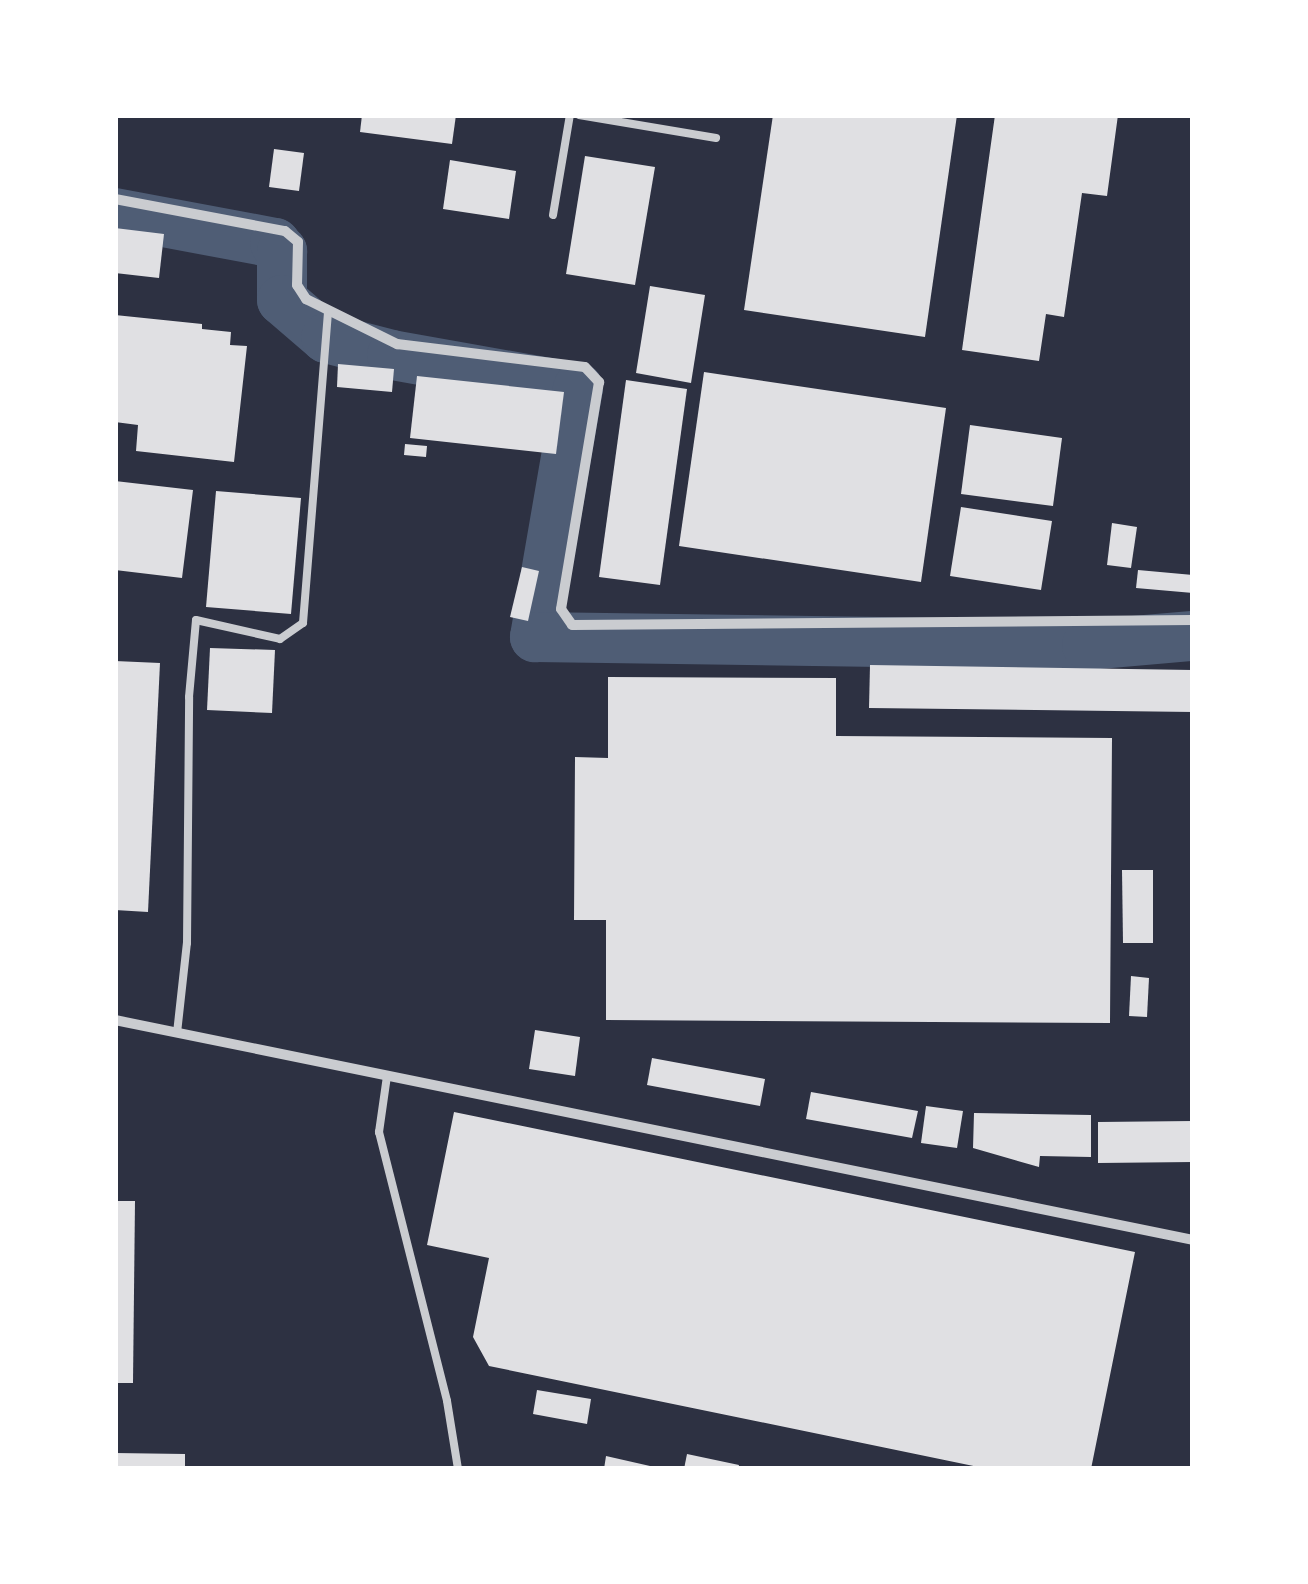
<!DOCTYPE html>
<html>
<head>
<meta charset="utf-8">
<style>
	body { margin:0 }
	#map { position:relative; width:1308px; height:1584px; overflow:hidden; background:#2d3142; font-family:"Sofia Sans Condensed",sans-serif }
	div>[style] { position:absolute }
	.river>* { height:50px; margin:-25px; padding:0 25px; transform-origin:25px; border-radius:25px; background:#4f5d75 }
	.building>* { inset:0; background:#e0e0e3 }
	.service>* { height:8px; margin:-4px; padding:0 4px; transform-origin:4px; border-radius:4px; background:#caccd0 }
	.minor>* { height:10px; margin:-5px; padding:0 5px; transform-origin:5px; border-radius:5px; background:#caccd0 }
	span { translate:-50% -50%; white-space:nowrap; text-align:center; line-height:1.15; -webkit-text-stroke:8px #fff; paint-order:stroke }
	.frame { position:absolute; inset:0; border:118px solid #fff; pointer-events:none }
</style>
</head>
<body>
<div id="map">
	<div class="river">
		<div style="left:115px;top:213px;width:163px;rotate:10.6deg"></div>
		<div style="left:275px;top:243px;width:11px;rotate:49deg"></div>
		<div style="left:282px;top:251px;width:49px;rotate:90deg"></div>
		<div style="left:282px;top:300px;width:58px;rotate:40.8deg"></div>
		<div style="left:326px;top:338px;width:68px;rotate:14.4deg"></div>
		<div style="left:392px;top:355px;width:189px;rotate:10.1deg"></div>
		<div style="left:578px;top:388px;width:253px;rotate:99.8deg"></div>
		<div style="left:535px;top:637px;width:552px;rotate:0.83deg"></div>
		<div style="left:1087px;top:645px;width:106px;rotate:-4.9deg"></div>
	</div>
	<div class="building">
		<div style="clip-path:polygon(362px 115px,456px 115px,452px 144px,360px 132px)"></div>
		<div style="clip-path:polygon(773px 115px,957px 115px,925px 337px,744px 310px)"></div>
		<div style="clip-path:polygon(995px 115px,1118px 115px,1107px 196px,1082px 193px,1064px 317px,1046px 314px,1039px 361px,962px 350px)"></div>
		<div style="clip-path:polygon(274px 149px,304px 153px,299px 191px,269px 187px)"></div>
		<div style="clip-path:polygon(585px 156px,655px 167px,635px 285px,566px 274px)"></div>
		<div style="clip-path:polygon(450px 160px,516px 171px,509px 219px,443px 209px)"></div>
		<div style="clip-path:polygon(115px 228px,164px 234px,159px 278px,115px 273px)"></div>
		<div style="clip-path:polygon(650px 286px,705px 295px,691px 383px,636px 373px)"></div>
		<div style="clip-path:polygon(115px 315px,202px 324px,202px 329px,231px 332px,230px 345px,247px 346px,234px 462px,136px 451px,138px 425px,115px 422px)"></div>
		<div style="clip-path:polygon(338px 364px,394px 369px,392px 392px,337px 387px)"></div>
		<div style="clip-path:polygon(704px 372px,946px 408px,921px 582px,679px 546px)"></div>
		<div style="clip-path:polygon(417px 376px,564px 392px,556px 454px,410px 438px)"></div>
		<div style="clip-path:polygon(626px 380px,687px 389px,660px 585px,599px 577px)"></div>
		<div style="clip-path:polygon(970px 425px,1062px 438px,1053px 506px,961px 494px)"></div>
		<div style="clip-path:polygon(405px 444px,427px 446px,426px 457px,404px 455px)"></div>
		<div style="clip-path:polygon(115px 481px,193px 490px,182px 578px,115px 570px)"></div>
		<div style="clip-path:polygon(216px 491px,301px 498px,291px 614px,206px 607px)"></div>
		<div style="clip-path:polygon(961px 507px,1052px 521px,1041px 590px,950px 576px)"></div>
		<div style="clip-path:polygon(1112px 523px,1137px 527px,1131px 568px,1107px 565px)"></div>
		<div style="clip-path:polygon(522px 567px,539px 571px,528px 621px,510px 617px)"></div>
		<div style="clip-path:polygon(1138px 570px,1193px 575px,1193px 593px,1136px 588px)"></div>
		<div style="clip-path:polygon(210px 648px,275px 650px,272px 713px,207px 710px)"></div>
		<div style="clip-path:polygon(115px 661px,160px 663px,148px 912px,115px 910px)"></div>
		<div style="clip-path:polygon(870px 665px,1193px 670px,1193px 712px,869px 708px)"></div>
		<div style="clip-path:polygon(608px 677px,836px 678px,836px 736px,1112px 738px,1110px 1023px,606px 1020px,606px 920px,574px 920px,575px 757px,608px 758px)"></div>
		<div style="clip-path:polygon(1122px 870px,1153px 870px,1153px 943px,1123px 943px)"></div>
		<div style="clip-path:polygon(1131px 976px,1149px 978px,1147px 1017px,1129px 1016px)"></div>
		<div style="clip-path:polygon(535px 1030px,580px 1037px,575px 1076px,529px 1069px)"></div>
		<div style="clip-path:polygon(652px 1058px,765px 1079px,760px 1106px,647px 1085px)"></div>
		<div style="clip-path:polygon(811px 1092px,918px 1111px,912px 1138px,806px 1119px)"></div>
		<div style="clip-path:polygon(926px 1106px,963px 1111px,957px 1148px,921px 1143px)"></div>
		<div style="clip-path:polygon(454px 1112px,1135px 1252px,1091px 1469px,988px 1469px,489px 1366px,473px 1337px,489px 1258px,427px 1245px)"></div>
		<div style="clip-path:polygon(974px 1113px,1091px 1115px,1091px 1157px,1040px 1156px,1039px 1167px,973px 1148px)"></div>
		<div style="clip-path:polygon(1193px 1121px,1193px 1162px,1098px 1163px,1098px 1122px)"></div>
		<div style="clip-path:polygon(115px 1201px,135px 1201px,133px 1383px,115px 1383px)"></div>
		<div style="clip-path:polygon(537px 1390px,591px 1399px,587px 1424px,533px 1414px)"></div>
		<div style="clip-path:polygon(115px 1453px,185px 1454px,185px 1469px,115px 1469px)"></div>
		<div style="clip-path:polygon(687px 1454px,739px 1465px,738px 1469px,684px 1469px)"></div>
		<div style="clip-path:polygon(606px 1456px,650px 1466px,649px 1469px,604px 1469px)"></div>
	</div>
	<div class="service">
		<div style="left:579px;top:115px;width:139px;rotate:9.5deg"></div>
		<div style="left:553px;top:215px;width:101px;rotate:-80.4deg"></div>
		<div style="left:177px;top:1033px;width:91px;rotate:-83.7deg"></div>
		<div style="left:187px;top:943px;width:246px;rotate:-89.5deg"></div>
		<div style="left:189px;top:697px;width:77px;rotate:-84.8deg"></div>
		<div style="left:196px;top:620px;width:86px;rotate:12.7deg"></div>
		<div style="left:280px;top:639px;width:28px;rotate:-35deg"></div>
		<div style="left:303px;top:623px;width:314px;rotate:-85.4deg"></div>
		<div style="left:387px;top:1076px;width:57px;rotate:98.1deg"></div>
		<div style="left:379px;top:1132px;width:277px;rotate:75.8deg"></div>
		<div style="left:447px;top:1401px;width:69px;rotate:80.8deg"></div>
	</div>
	<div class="minor">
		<div style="left:115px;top:199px;width:173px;rotate:10.7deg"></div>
		<div style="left:285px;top:231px;width:17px;rotate:40deg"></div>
		<div style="left:298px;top:242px;width:43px;rotate:91.3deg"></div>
		<div style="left:297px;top:285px;width:17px;rotate:57deg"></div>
		<div style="left:306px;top:299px;width:102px;rotate:26.3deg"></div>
		<div style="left:397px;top:344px;width:189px;rotate:7deg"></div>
		<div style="left:585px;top:367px;width:21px;rotate:47deg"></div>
		<div style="left:599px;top:382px;width:230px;rotate:99.5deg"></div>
		<div style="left:561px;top:609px;width:19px;rotate:55deg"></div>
		<div style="left:572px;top:625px;width:621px;rotate:-0.46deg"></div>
		<div style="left:115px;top:1020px;width:1100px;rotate:11.53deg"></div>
	</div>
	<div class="frame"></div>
</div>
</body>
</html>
